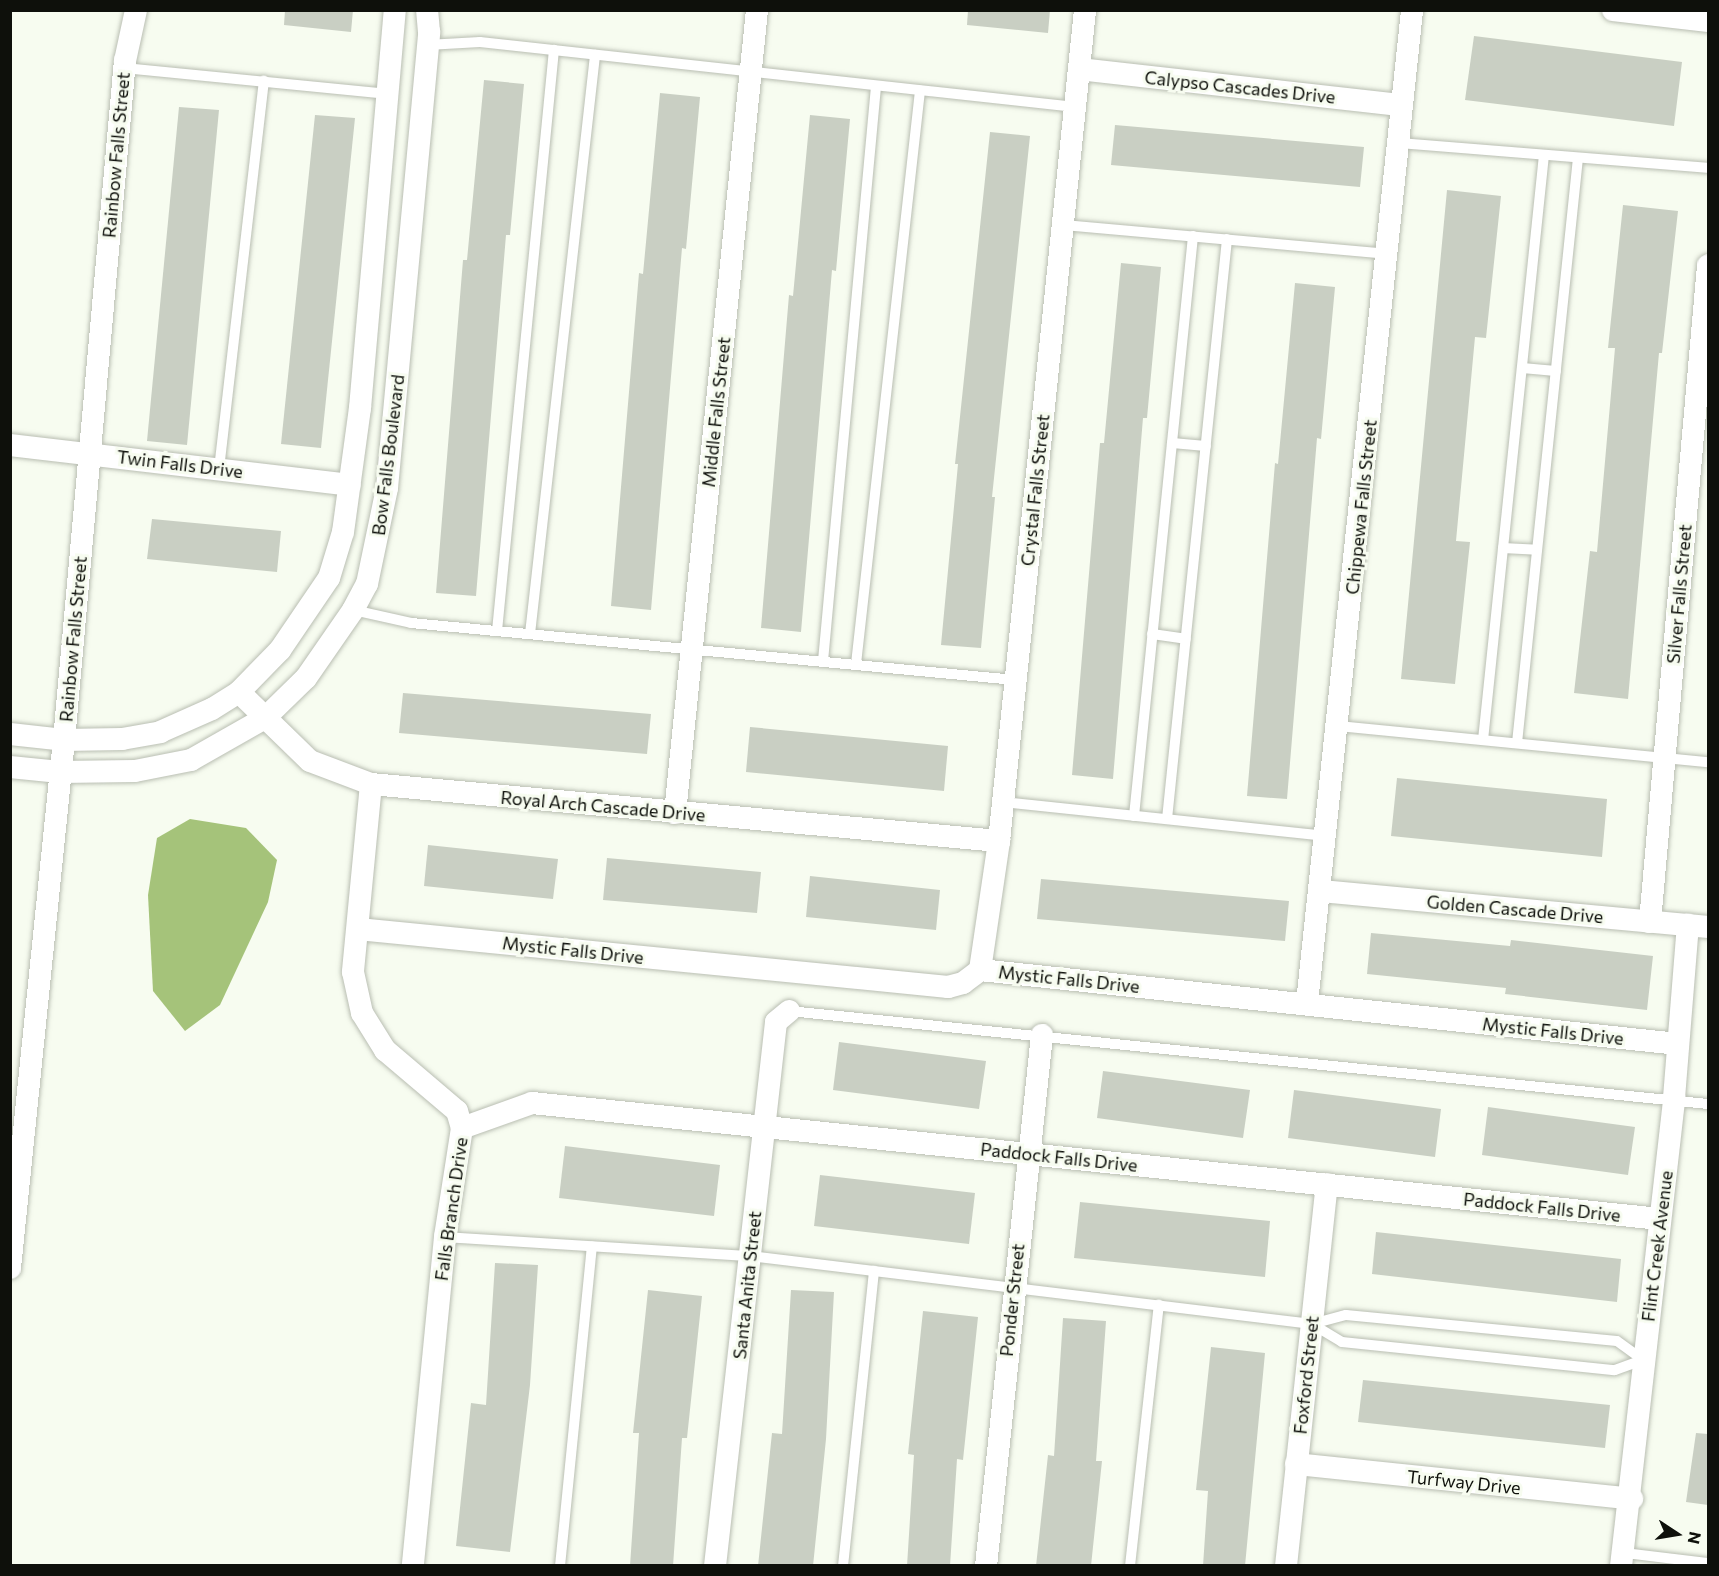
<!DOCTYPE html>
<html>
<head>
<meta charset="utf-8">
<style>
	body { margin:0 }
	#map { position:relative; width:1719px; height:1576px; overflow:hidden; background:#f7fcf0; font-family:Commissioner,sans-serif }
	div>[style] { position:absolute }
	.water>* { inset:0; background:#a5c37a }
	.building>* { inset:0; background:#c9cfc3 }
	.roads { filter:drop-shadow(0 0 2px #b9beb2) drop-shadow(0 0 2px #b9beb2) }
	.service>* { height:10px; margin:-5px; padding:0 5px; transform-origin:5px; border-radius:5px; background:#fff }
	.minor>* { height:22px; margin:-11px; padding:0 11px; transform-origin:11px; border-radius:11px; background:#fff }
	span { translate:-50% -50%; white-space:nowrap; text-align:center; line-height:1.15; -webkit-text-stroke:6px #f7fcf0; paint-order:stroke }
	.street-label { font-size:18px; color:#0e100b }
	.frame { position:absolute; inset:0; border:12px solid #0e100b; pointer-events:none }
	.north { position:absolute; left:1647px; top:1504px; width:60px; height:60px; -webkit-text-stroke:4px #f7fcf0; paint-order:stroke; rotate:102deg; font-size:16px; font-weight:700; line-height:24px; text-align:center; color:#0e100b }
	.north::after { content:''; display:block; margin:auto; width:21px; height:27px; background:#0e100b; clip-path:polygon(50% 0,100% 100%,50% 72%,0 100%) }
</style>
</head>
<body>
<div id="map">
	<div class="water">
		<div style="clip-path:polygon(190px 819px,246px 828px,277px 860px,268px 902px,220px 1005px,185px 1031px,153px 991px,148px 895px,157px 838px)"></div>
	</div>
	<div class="building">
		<div style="clip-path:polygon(285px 10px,353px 10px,351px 32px,284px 25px)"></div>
		<div style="clip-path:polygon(968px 10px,1050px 10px,1048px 33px,967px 25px)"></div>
		<div style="clip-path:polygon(1474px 36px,1682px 62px,1674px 126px,1465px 100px)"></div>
		<div style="clip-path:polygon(484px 80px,524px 84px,510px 235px,506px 235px,476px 596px,436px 593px,463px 260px,467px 260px)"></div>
		<div style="clip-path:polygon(660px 93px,700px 97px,686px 249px,682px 248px,651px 610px,611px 606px,639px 273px,643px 274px)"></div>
		<div style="clip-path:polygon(179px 107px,219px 110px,187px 445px,147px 441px)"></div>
		<div style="clip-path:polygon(315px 115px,355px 118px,321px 448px,281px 444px)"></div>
		<div style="clip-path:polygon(810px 115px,850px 119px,836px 271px,832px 270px,801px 632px,761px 628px,789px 295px,793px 296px)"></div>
		<div style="clip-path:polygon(1115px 125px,1364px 147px,1360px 187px,1111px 165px)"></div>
		<div style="clip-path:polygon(990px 132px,1030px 136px,992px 497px,995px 497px,981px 648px,941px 645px,958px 464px,955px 464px)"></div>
		<div style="clip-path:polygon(1447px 190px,1501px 196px,1486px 338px,1475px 337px,1456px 541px,1470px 542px,1455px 684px,1401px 679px)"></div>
		<div style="clip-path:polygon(1623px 205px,1678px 211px,1662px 353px,1659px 353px,1628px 699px,1574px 693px,1590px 551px,1597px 552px,1615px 348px,1608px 348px)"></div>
		<div style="clip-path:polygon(1121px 263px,1161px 267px,1147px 418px,1143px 418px,1113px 779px,1072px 775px,1100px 443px,1104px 443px)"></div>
		<div style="clip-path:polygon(1295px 283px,1335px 287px,1321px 439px,1317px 438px,1287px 799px,1247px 796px,1275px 463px,1278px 464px)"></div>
		<div style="clip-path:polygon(152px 519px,281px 531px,277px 572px,147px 559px)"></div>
		<div style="clip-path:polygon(403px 693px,651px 714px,647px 754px,399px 733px)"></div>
		<div style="clip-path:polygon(750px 727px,948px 746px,944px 791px,746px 772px)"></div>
		<div style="clip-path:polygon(1397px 778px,1607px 799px,1602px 857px,1391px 836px)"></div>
		<div style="clip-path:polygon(428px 845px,558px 859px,553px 899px,424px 886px)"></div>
		<div style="clip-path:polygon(607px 858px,761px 872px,757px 913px,603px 900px)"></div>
		<div style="clip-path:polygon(810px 876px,940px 890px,936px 930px,806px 917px)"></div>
		<div style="clip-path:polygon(1041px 879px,1289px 901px,1285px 941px,1037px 919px)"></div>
		<div style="clip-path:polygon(1371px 933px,1510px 946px,1511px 940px,1653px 956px,1647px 1010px,1505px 994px,1506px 988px,1367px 974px)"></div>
		<div style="clip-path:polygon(839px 1042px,986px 1061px,979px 1109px,833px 1090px)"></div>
		<div style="clip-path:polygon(1103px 1071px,1250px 1090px,1243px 1138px,1097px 1118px)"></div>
		<div style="clip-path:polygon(1294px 1090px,1441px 1109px,1435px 1157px,1288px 1138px)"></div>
		<div style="clip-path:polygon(1488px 1107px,1635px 1127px,1628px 1175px,1482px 1155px)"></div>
		<div style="clip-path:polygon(565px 1146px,720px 1165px,714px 1216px,559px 1198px)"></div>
		<div style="clip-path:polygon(820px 1175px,975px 1193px,969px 1244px,814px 1226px)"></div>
		<div style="clip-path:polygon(1080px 1202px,1270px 1221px,1265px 1277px,1074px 1258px)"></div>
		<div style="clip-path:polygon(1376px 1232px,1621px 1259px,1617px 1302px,1372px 1274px)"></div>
		<div style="clip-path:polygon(495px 1263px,538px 1265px,530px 1385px,510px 1552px,456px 1546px,471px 1403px,486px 1405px)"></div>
		<div style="clip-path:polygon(648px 1290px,702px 1296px,687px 1438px,682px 1438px,673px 1566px,630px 1566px,639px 1433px,633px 1433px)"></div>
		<div style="clip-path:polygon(791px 1290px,834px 1292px,826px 1439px,813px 1566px,758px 1566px,772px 1433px,782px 1434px)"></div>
		<div style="clip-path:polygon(923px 1311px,978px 1317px,963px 1460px,957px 1459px,950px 1566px,907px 1566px,914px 1455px,908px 1454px)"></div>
		<div style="clip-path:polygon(1063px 1318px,1106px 1321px,1096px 1461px,1102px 1461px,1091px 1566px,1036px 1566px,1048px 1455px,1054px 1456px)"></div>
		<div style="clip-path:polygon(1211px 1347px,1265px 1353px,1245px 1566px,1203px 1566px,1208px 1491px,1196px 1490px)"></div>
		<div style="clip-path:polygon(1363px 1380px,1610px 1405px,1605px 1448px,1358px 1422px)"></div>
		<div style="clip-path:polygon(1696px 1433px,1708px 1434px,1708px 1505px,1686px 1502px)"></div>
	</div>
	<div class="roads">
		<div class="service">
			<div style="left:427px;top:45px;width:53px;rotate:-3.2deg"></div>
			<div style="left:480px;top:42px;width:599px;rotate:6.23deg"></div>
			<div style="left:124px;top:68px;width:266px;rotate:5.6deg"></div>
			<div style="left:1398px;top:143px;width:311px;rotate:4.6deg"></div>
			<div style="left:1063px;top:225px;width:325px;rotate:5.1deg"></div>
			<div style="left:1522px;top:368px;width:34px;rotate:5deg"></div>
			<div style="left:1172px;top:443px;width:34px;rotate:5deg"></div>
			<div style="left:219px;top:469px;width:391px;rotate:-83.4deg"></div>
			<div style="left:1503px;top:548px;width:34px;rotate:3deg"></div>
			<div style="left:353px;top:610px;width:59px;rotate:12.6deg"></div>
			<div style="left:411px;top:623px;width:607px;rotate:5.39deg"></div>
			<div style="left:497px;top:631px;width:584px;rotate:-84.4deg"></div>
			<div style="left:530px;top:634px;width:583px;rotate:-83.59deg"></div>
			<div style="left:1152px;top:634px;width:34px;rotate:8deg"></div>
			<div style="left:823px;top:661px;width:577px;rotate:-84.73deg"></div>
			<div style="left:856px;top:664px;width:577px;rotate:-83.63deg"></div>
			<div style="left:1338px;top:726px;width:372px;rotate:5.6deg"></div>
			<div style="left:1483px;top:740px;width:588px;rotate:-84.05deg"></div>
			<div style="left:1517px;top:743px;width:588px;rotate:-84.05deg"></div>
			<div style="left:1003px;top:802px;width:325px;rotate:6deg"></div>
			<div style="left:1134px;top:816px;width:583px;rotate:-84.19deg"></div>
			<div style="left:1167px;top:819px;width:583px;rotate:-84.09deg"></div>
			<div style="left:789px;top:1011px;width:924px;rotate:5.78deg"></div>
			<div style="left:445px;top:1237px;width:306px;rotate:3.6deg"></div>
			<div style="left:750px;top:1256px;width:566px;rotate:6.9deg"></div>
			<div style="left:1312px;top:1324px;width:35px;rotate:-15deg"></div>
			<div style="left:1346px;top:1315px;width:272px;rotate:5.5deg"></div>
			<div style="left:1617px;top:1341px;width:32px;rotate:36deg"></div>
			<div style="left:1312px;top:1324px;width:35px;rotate:31deg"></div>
			<div style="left:1342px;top:1342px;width:274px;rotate:5.9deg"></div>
			<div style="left:1615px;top:1370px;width:30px;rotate:-20deg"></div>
			<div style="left:1625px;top:1553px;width:84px;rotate:6.9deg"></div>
			<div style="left:560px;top:1566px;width:321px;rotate:-84.3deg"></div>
			<div style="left:843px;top:1566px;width:297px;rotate:-84deg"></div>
			<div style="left:1130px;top:1566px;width:263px;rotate:-83.7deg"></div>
		</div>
		<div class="minor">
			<div style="left:1613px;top:10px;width:96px;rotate:6.6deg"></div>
			<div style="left:1079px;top:69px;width:325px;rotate:6.4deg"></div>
			<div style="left:10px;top:445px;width:342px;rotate:6.7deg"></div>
			<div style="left:239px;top:692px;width:99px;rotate:44.2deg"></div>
			<div style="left:310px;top:761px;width:65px;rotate:20.7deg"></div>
			<div style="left:371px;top:784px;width:631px;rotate:5.19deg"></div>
			<div style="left:10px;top:734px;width:54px;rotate:6.3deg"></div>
			<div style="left:64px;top:740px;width:58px;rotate:-1deg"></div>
			<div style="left:122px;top:739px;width:39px;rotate:-10deg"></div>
			<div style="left:160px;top:732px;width:57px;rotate:-23.9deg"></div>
			<div style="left:212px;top:709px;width:32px;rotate:-32deg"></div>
			<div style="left:239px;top:692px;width:59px;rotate:-45.7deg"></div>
			<div style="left:280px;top:650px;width:87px;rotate:-55.8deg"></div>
			<div style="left:329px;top:578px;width:48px;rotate:-73.1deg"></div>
			<div style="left:343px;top:532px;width:125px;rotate:-82.2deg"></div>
			<div style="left:360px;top:408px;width:400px;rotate:-85deg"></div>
			<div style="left:10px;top:767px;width:50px;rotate:5.7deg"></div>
			<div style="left:60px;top:772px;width:75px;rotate:-0.8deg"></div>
			<div style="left:135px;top:771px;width:57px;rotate:-11.1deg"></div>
			<div style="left:191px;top:760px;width:85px;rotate:-29.6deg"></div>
			<div style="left:265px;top:718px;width:57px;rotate:-44.3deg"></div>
			<div style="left:306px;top:678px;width:83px;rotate:-55.3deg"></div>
			<div style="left:353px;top:610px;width:30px;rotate:-62deg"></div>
			<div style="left:367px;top:584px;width:98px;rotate:-78.2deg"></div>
			<div style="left:387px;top:488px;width:458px;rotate:-84.7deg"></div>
			<div style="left:429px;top:32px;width:22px;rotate:-95deg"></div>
			<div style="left:371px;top:784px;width:189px;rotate:95.5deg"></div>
			<div style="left:353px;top:972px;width:42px;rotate:77.6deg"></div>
			<div style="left:362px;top:1013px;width:44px;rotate:58.1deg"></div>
			<div style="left:385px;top:1050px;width:94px;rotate:40.3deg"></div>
			<div style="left:457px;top:1111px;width:18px;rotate:74deg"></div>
			<div style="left:462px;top:1128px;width:110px;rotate:98.9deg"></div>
			<div style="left:445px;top:1237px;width:331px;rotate:95.6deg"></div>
			<div style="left:675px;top:813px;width:807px;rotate:-84.17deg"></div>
			<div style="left:1321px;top:891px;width:389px;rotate:5.3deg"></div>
			<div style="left:1650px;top:922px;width:659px;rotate:-84.95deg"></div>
			<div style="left:358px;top:929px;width:593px;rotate:5.61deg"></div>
			<div style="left:948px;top:987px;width:16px;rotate:-15deg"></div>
			<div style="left:963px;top:983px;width:21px;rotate:-37deg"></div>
			<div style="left:980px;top:970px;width:702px;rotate:6.05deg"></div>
			<div style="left:980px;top:970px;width:130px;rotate:-81.6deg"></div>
			<div style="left:999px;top:841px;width:835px;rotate:-84.09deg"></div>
			<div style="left:1307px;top:1003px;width:999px;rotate:-83.96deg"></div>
			<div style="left:462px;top:1128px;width:74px;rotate:-19.7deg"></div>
			<div style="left:532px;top:1103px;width:1134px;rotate:5.87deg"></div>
			<div style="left:10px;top:1268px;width:531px;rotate:-84.16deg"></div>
			<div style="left:64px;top:740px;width:682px;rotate:-84.87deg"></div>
			<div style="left:125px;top:61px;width:52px;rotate:-77.8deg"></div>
			<div style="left:1296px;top:1464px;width:338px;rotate:5.9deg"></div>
			<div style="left:715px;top:1566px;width:547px;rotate:-83.6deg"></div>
			<div style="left:776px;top:1022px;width:17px;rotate:-40deg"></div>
			<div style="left:986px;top:1566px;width:534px;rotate:-83.98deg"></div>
			<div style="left:1286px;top:1566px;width:384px;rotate:-83.9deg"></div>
			<div style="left:1621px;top:1566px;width:471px;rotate:-83.5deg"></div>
			<div style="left:1674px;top:1098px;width:174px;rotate:-85.4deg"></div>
		</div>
	</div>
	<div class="street-label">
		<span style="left:1240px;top:87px;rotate:6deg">Calypso Cascades Drive</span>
		<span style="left:116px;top:155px;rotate:-85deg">Rainbow Falls Street</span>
		<span style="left:716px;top:412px;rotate:-84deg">Middle Falls Street</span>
		<span style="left:388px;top:455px;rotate:-83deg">Bow Falls Boulevard</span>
		<span style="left:180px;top:464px;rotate:7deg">Twin Falls Drive</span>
		<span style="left:1035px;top:490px;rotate:-84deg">Crystal Falls Street</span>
		<span style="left:1361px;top:507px;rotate:-84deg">Chippewa Falls Street</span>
		<span style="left:1679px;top:594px;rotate:-85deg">Silver Falls Street</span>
		<span style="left:73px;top:639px;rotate:-85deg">Rainbow Falls Street</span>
		<span style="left:603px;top:806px;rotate:5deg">Royal Arch Cascade Drive</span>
		<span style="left:1515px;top:909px;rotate:5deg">Golden Cascade Drive</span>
		<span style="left:573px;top:950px;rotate:6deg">Mystic Falls Drive</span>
		<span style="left:1069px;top:979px;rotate:6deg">Mystic Falls Drive</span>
		<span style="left:1553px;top:1031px;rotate:6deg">Mystic Falls Drive</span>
		<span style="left:1059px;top:1157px;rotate:6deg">Paddock Falls Drive</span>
		<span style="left:1542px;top:1207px;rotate:6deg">Paddock Falls Drive</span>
		<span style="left:451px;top:1209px;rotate:-82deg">Falls Branch Drive</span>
		<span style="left:1657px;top:1246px;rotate:-83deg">Flint Creek Avenue</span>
		<span style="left:747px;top:1285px;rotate:-84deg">Santa Anita Street</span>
		<span style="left:1012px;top:1300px;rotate:-84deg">Ponder Street</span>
		<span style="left:1306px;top:1375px;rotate:-84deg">Foxford Street</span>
		<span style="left:1464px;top:1482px;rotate:6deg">Turfway Drive</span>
	</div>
	<div class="frame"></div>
	<div class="north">N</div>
</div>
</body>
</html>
